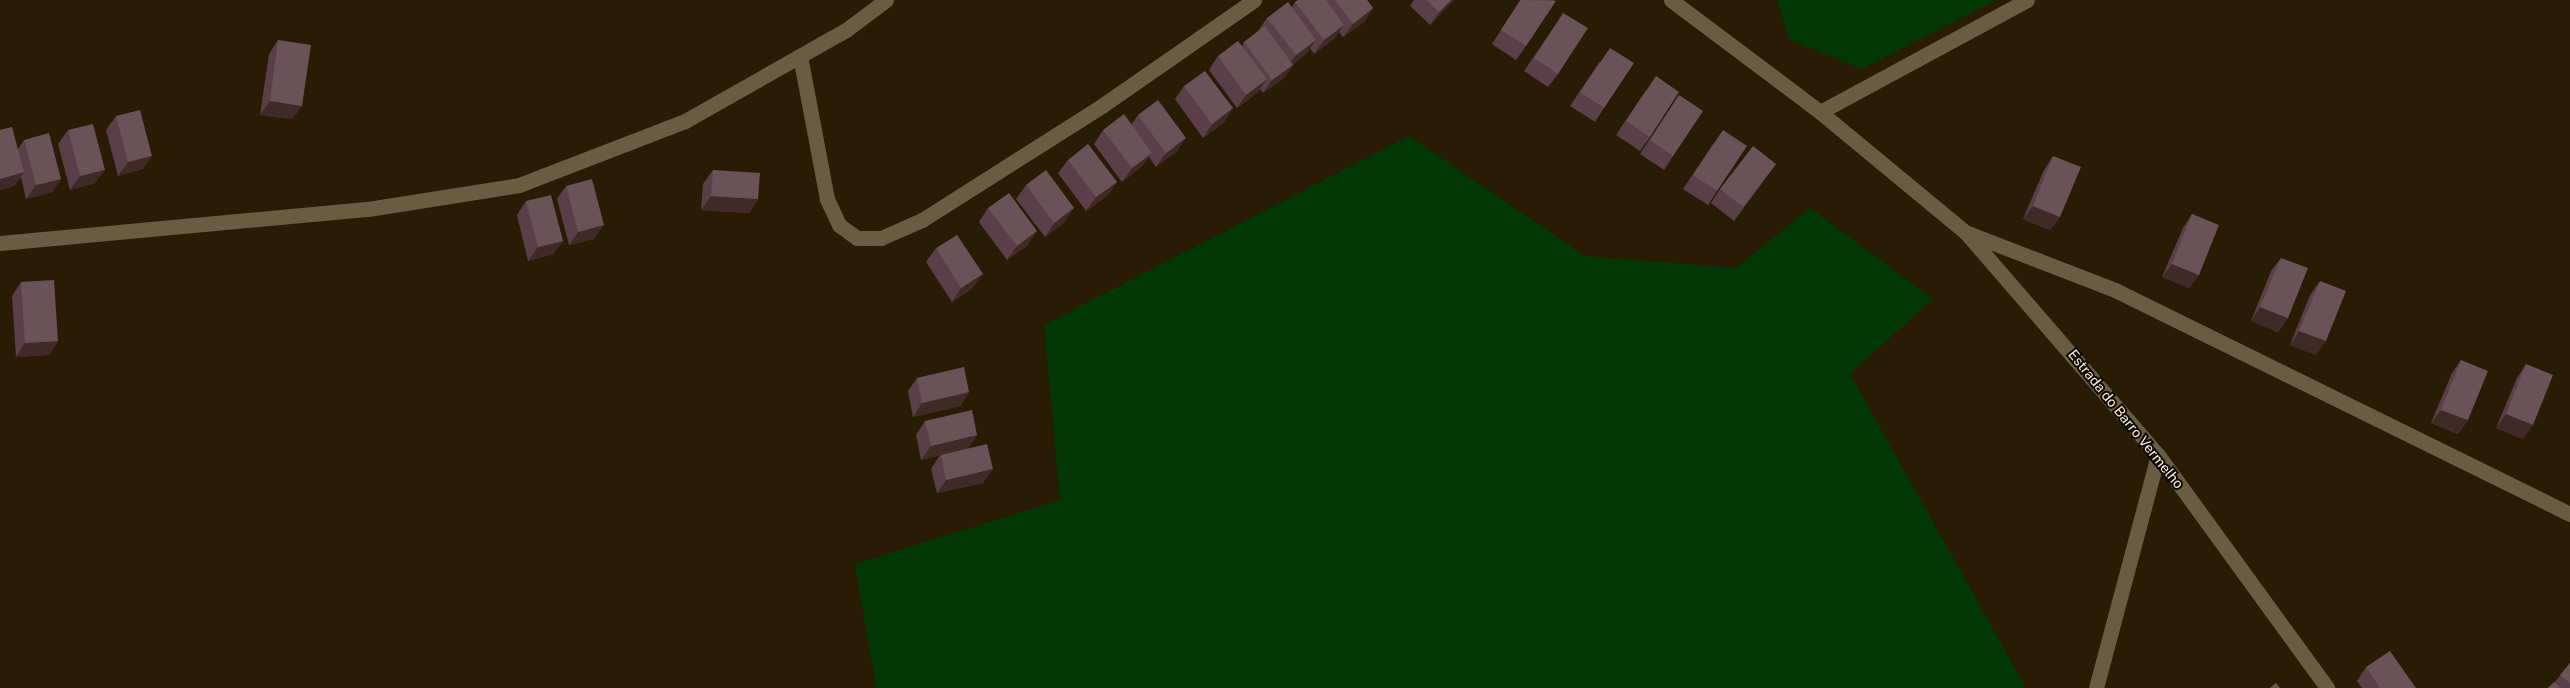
<!DOCTYPE html>
<html>
<head>
<meta charset="utf-8">
<style>
	body { margin:0 }
	#map { position:relative; width:2570px; height:688px; overflow:hidden; background:#2a1c04; font-family:"Public Sans",sans-serif }
	div>[style] { position:absolute }
	.green>* { inset:0; background:#013805 }
	.street>* { height:15px; margin:-7.5px; padding:0 7.5px; transform-origin:7.5px; border-radius:7.5px; background:#6b5b41 }
	.wall>* { inset:0; background:#5a3f48 }
	.shaded-wall>* { inset:0; background:#402926 }
	.building>* { inset:0; background:#6b5258 }
	span { translate:-50% -50%; white-space:nowrap; text-align:center; line-height:1.15; -webkit-text-stroke:4px #0d0802; paint-order:stroke }
	.street-label { font-size:14px; color:#f6edde }
</style>
</head>
<body>
<div id="map">
	<div class="green">
		<div style="clip-path:polygon(1777px 0,1996px 0,1862px 69px,1789px 39px)"></div>
		<div style="clip-path:polygon(1409px 136px,1585px 256px,1736px 268px,1810px 208px,1933px 299px,1850px 374px,2026px 688px,876px 688px,855px 564px,1060px 500px,1044px 325px)"></div>
	</div>
	<div class="street">
		<div style="left:1671px;top:0;width:186px;rotate:36.9deg"></div>
		<div style="left:1820px;top:112px;width:188px;rotate:39.6deg"></div>
		<div style="left:1965px;top:232px;width:161px;rotate:21.1deg"></div>
		<div style="left:2115px;top:290px;width:507px;rotate:26.21deg"></div>
		<div style="left:800px;top:56px;width:146px;rotate:79.3deg"></div>
		<div style="left:827px;top:199px;width:29px;rotate:65deg"></div>
		<div style="left:839px;top:225px;width:22px;rotate:36deg"></div>
		<div style="left:857px;top:238px;width:24px"></div>
		<div style="left:881px;top:238px;width:45px;rotate:-23.7deg"></div>
		<div style="left:922px;top:220px;width:214px;rotate:-32.4deg"></div>
		<div style="left:1103px;top:105px;width:184px;rotate:-34.8deg"></div>
		<div style="left:1820px;top:112px;width:235px;rotate:-28.4deg"></div>
		<div style="left:1968px;top:235px;width:291px;rotate:49.2deg"></div>
		<div style="left:2158px;top:455px;width:288px;rotate:54deg"></div>
		<div style="left:0;top:243px;width:370px;rotate:-5.3deg"></div>
		<div style="left:368px;top:209px;width:153px;rotate:-9deg"></div>
		<div style="left:519px;top:185px;width:178px;rotate:-21.1deg"></div>
		<div style="left:685px;top:121px;width:185px;rotate:-29.5deg"></div>
		<div style="left:846px;top:30px;width:50px;rotate:-36.9deg"></div>
		<div style="left:2096px;top:688px;width:241px;rotate:-75.1deg"></div>
	</div>
	<div class="wall">
		<div style="clip-path:polygon(1298px 0,1367px 0,1373px 8px,1364px 22px,1343px 37px,1339px 32px,1335px 38px,1314px 54px,1310px 48px,1306px 54px,1293px 64px,1293px 65px,1284px 78px,1263px 93px,1260px 89px,1257px 93px,1237px 108px,1209px 70px,1218px 56px,1242px 46px,1244px 42px,1258px 31px,1267px 18px,1292px 7px,1295px 2px)"></div>
		<div style="clip-path:polygon(1414px 0,1454px 0,1430px 25px,1410px 6px)"></div>
		<div style="clip-path:polygon(1520px 0,1555px 0,1526px 46px,1516px 60px,1492px 44px)"></div>
		<div style="clip-path:polygon(1554px 27px,1558px 74px,1548px 87px,1524px 71px)"></div>
		<div style="clip-path:polygon(278px 40px,302px 106px,292px 119px,260px 115px,269px 54px)"></div>
		<div style="clip-path:polygon(1600px 61px,1604px 108px,1595px 122px,1570px 106px)"></div>
		<div style="clip-path:polygon(1184px 86px,1233px 108px,1224px 122px,1203px 138px,1175px 99px)"></div>
		<div style="clip-path:polygon(1646px 90px,1650px 137px,1640px 151px,1616px 135px)"></div>
		<div style="clip-path:polygon(1679px 95px,1673px 156px,1664px 170px,1640px 154px)"></div>
		<div style="clip-path:polygon(1138px 115px,1177px 151px,1156px 167px,1149px 157px,1142px 166px,1122px 182px,1094px 144px,1103px 130px,1131px 125px)"></div>
		<div style="clip-path:polygon(116px 116px,143px 169px,118px 176px,106px 130px)"></div>
		<div style="clip-path:polygon(0 130px,18px 149px,24px 140px,61px 179px,52px 192px,26px 199px,21px 177px,14px 186px,0 190px)"></div>
		<div style="clip-path:polygon(68px 130px,95px 183px,70px 190px,58px 144px)"></div>
		<div style="clip-path:polygon(1713px 144px,1717px 191px,1708px 205px,1683px 189px)"></div>
		<div style="clip-path:polygon(2053px 156px,2060px 217px,2050px 230px,2023px 219px,2044px 170px)"></div>
		<div style="clip-path:polygon(1068px 160px,1117px 182px,1107px 196px,1086px 211px,1058px 173px)"></div>
		<div style="clip-path:polygon(1776px 164px,1734px 221px,1711px 203px,1720px 189px)"></div>
		<div style="clip-path:polygon(713px 170px,758px 199px,749px 213px,701px 210px,703px 184px)"></div>
		<div style="clip-path:polygon(1026px 185px,1065px 222px,1045px 237px,1016px 199px)"></div>
		<div style="clip-path:polygon(566px 186px,594px 239px,569px 245px,557px 199px)"></div>
		<div style="clip-path:polygon(526px 201px,563px 241px,553px 254px,528px 261px,517px 215px)"></div>
		<div style="clip-path:polygon(988px 208px,1028px 245px,1007px 260px,979px 222px)"></div>
		<div style="clip-path:polygon(2192px 214px,2199px 275px,2189px 288px,2162px 277px,2183px 228px)"></div>
		<div style="clip-path:polygon(936px 248px,973px 288px,952px 302px,926px 262px)"></div>
		<div style="clip-path:polygon(2281px 258px,2288px 318px,2278px 332px,2251px 321px,2271px 271px)"></div>
		<div style="clip-path:polygon(2320px 281px,2316px 355px,2290px 345px,2310px 295px)"></div>
		<div style="clip-path:polygon(21px 282px,58px 341px,49px 355px,16px 357px,12px 296px)"></div>
		<div style="clip-path:polygon(2461px 360px,2468px 420px,2458px 434px,2431px 423px,2452px 373px)"></div>
		<div style="clip-path:polygon(2526px 364px,2523px 439px,2496px 428px,2517px 378px)"></div>
		<div style="clip-path:polygon(917px 378px,969px 392px,960px 406px,913px 417px,908px 391px)"></div>
		<div style="clip-path:polygon(925px 421px,977px 435px,968px 448px,983px 483px,937px 493px,931px 469px,940px 455px,921px 460px,916px 435px)"></div>
		<div style="clip-path:polygon(2570px 663px,2570px 688px,2548px 688px,2555px 682px)"></div>
		<div style="clip-path:polygon(2366px 667px,2416px 688px,2362px 688px,2357px 681px)"></div>
	</div>
	<div class="shaded-wall">
		<div style="clip-path:polygon(1451px 0,1454px 0,1430px 25px,1439px 12px)"></div>
		<div style="clip-path:polygon(1373px 8px,1364px 22px,1343px 37px,1353px 24px)"></div>
		<div style="clip-path:polygon(1344px 25px,1335px 38px,1314px 54px,1324px 40px)"></div>
		<div style="clip-path:polygon(1316px 40px,1306px 54px,1286px 69px,1296px 55px)"></div>
		<div style="clip-path:polygon(1293px 65px,1284px 78px,1263px 93px,1272px 80px)"></div>
		<div style="clip-path:polygon(1267px 79px,1257px 93px,1237px 108px,1246px 95px)"></div>
		<div style="clip-path:polygon(270px 101px,302px 106px,292px 119px,260px 115px)"></div>
		<div style="clip-path:polygon(1233px 108px,1224px 122px,1203px 138px,1212px 124px)"></div>
		<div style="clip-path:polygon(1186px 138px,1177px 151px,1156px 167px,1166px 153px)"></div>
		<div style="clip-path:polygon(1152px 153px,1142px 166px,1122px 182px,1132px 168px)"></div>
		<div style="clip-path:polygon(152px 156px,143px 169px,118px 176px,128px 162px)"></div>
		<div style="clip-path:polygon(105px 170px,95px 183px,70px 190px,80px 176px)"></div>
		<div style="clip-path:polygon(24px 172px,14px 186px,0 190px,0 179px)"></div>
		<div style="clip-path:polygon(61px 179px,52px 192px,26px 199px,36px 185px)"></div>
		<div style="clip-path:polygon(1117px 182px,1107px 196px,1086px 211px,1096px 197px)"></div>
		<div style="clip-path:polygon(711px 196px,758px 199px,749px 213px,701px 210px)"></div>
		<div style="clip-path:polygon(2033px 206px,2060px 217px,2050px 230px,2023px 219px)"></div>
		<div style="clip-path:polygon(1074px 208px,1065px 222px,1045px 237px,1054px 223px)"></div>
		<div style="clip-path:polygon(604px 225px,594px 239px,569px 245px,578px 232px)"></div>
		<div style="clip-path:polygon(1037px 231px,1028px 245px,1007px 260px,1017px 246px)"></div>
		<div style="clip-path:polygon(563px 241px,553px 254px,528px 261px,538px 247px)"></div>
		<div style="clip-path:polygon(2172px 264px,2199px 275px,2189px 288px,2162px 277px)"></div>
		<div style="clip-path:polygon(983px 274px,973px 288px,952px 302px,961px 288px)"></div>
		<div style="clip-path:polygon(2260px 307px,2288px 318px,2278px 332px,2251px 321px)"></div>
		<div style="clip-path:polygon(2299px 331px,2326px 341px,2316px 355px,2290px 345px)"></div>
		<div style="clip-path:polygon(58px 341px,49px 355px,16px 357px,25px 343px)"></div>
		<div style="clip-path:polygon(969px 392px,960px 406px,913px 417px,922px 403px)"></div>
		<div style="clip-path:polygon(2441px 410px,2468px 420px,2458px 434px,2431px 423px)"></div>
		<div style="clip-path:polygon(2506px 414px,2533px 425px,2523px 439px,2496px 428px)"></div>
		<div style="clip-path:polygon(977px 435px,967px 449px,921px 460px,931px 446px)"></div>
		<div style="clip-path:polygon(993px 469px,983px 483px,937px 493px,946px 480px)"></div>
	</div>
	<div class="building">
		<div style="clip-path:polygon(1298px 0,1326px 0,1344px 25px,1324px 40px,1295px 2px)"></div>
		<div style="clip-path:polygon(1335px 0,1367px 0,1373px 8px,1353px 24px)"></div>
		<div style="clip-path:polygon(1427px 0,1451px 0,1439px 12px)"></div>
		<div style="clip-path:polygon(1521px 0,1556px 1px,1526px 46px,1501px 30px)"></div>
		<div style="clip-path:polygon(1288px 2px,1316px 40px,1296px 55px,1267px 18px)"></div>
		<div style="clip-path:polygon(1563px 13px,1588px 28px,1558px 74px,1534px 58px)"></div>
		<div style="clip-path:polygon(1265px 26px,1293px 65px,1272px 80px,1244px 42px)"></div>
		<div style="clip-path:polygon(278px 40px,311px 45px,302px 106px,270px 101px)"></div>
		<div style="clip-path:polygon(1238px 41px,1267px 79px,1246px 95px,1218px 56px)"></div>
		<div style="clip-path:polygon(1610px 48px,1634px 63px,1604px 108px,1580px 92px)"></div>
		<div style="clip-path:polygon(1205px 71px,1233px 108px,1212px 124px,1184px 86px)"></div>
		<div style="clip-path:polygon(1656px 76px,1679px 92px,1650px 137px,1626px 121px)"></div>
		<div style="clip-path:polygon(1679px 95px,1703px 111px,1673px 156px,1650px 140px)"></div>
		<div style="clip-path:polygon(1158px 100px,1186px 138px,1166px 153px,1138px 115px)"></div>
		<div style="clip-path:polygon(140px 110px,152px 156px,128px 162px,116px 116px)"></div>
		<div style="clip-path:polygon(1124px 114px,1152px 153px,1132px 168px,1103px 130px)"></div>
		<div style="clip-path:polygon(93px 124px,105px 170px,80px 176px,68px 130px)"></div>
		<div style="clip-path:polygon(12px 127px,24px 172px,0 179px,0 130px)"></div>
		<div style="clip-path:polygon(1723px 130px,1747px 146px,1717px 191px,1693px 175px)"></div>
		<div style="clip-path:polygon(49px 133px,61px 179px,36px 185px,24px 140px)"></div>
		<div style="clip-path:polygon(1088px 144px,1117px 182px,1096px 197px,1068px 160px)"></div>
		<div style="clip-path:polygon(1753px 146px,1776px 164px,1743px 207px,1720px 189px)"></div>
		<div style="clip-path:polygon(2053px 156px,2081px 167px,2060px 217px,2033px 206px)"></div>
		<div style="clip-path:polygon(713px 170px,760px 173px,758px 199px,711px 196px)"></div>
		<div style="clip-path:polygon(1046px 170px,1074px 208px,1054px 223px,1026px 185px)"></div>
		<div style="clip-path:polygon(592px 179px,604px 225px,578px 232px,566px 186px)"></div>
		<div style="clip-path:polygon(1009px 193px,1037px 231px,1017px 246px,988px 208px)"></div>
		<div style="clip-path:polygon(551px 195px,563px 241px,538px 247px,526px 201px)"></div>
		<div style="clip-path:polygon(2192px 214px,2219px 225px,2199px 275px,2172px 264px)"></div>
		<div style="clip-path:polygon(957px 235px,983px 274px,961px 288px,936px 248px)"></div>
		<div style="clip-path:polygon(2281px 258px,2308px 268px,2288px 318px,2260px 307px)"></div>
		<div style="clip-path:polygon(54px 280px,58px 341px,25px 343px,21px 282px)"></div>
		<div style="clip-path:polygon(2320px 281px,2346px 291px,2326px 341px,2299px 331px)"></div>
		<div style="clip-path:polygon(2461px 360px,2488px 371px,2468px 420px,2441px 410px)"></div>
		<div style="clip-path:polygon(2526px 364px,2553px 375px,2533px 425px,2506px 414px)"></div>
		<div style="clip-path:polygon(964px 367px,969px 392px,922px 403px,917px 378px)"></div>
		<div style="clip-path:polygon(972px 410px,977px 435px,931px 446px,925px 421px)"></div>
		<div style="clip-path:polygon(987px 444px,993px 469px,946px 480px,941px 455px)"></div>
		<div style="clip-path:polygon(2390px 651px,2416px 688px,2380px 688px,2366px 667px)"></div>
		<div style="clip-path:polygon(2570px 663px,2570px 683px,2560px 675px)"></div>
		<div style="clip-path:polygon(2554px 682px,2561px 688px,2548px 688px)"></div>
		<div style="clip-path:polygon(2276px 683px,2280px 688px,2270px 688px)"></div>
	</div>
	<div class="street-label">
		<span style="left:2126px;top:419px;rotate:51deg">Estrada do Barro Vermelho</span>
	</div>
</div>
</body>
</html>
